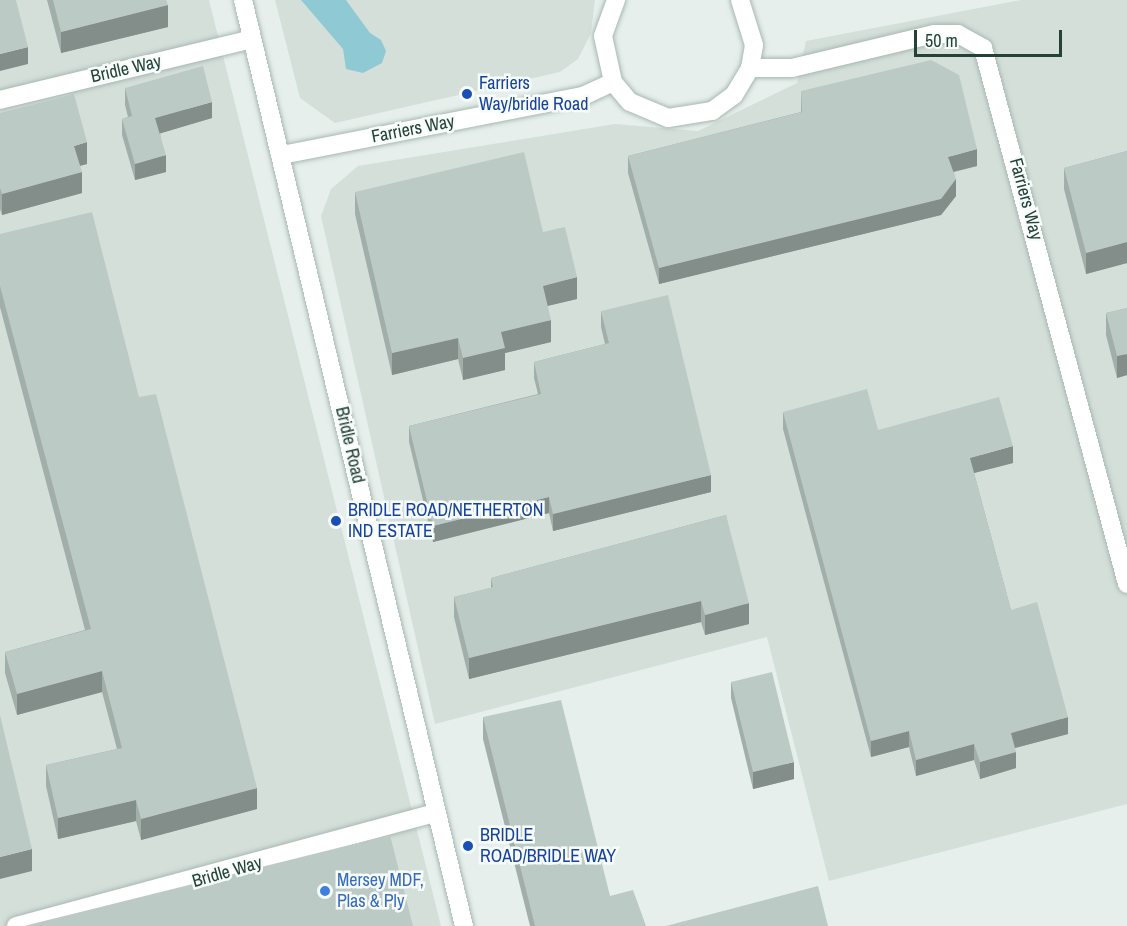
<!DOCTYPE html>
<html>
<head>
<meta charset="utf-8">
<style>
	body { margin:0 }
	#map { position:relative; width:1127px; height:926px; overflow:hidden; background:#e6efeb; font-family:"Archivo Narrow",sans-serif }
	div>[style] { position:absolute }
	.built>* { inset:0; background:#d4dfda }
	.water>* { inset:0; background:#8ec9d4 }
	.roads { filter:drop-shadow(0 0 2px #a8b8b2) drop-shadow(0 0 2px #a8b8b2) }
	.minor>* { height:18px; margin:-9px; padding:0 9px; transform-origin:9px; border-radius:9px; background:#fff }
	.wall>* { inset:0; background:#a1aea9 }
	.shaded-wall>* { inset:0; background:#838d89 }
	.building>* { inset:0; background:#bbcac4 }
	.dots>* { width:16px; height:16px; translate:-50% -50%; box-sizing:border-box; border:3px solid #f7fbf9; border-radius:50% }
	span { translate:-50% -50%; white-space:nowrap; text-align:center; line-height:1.15; -webkit-text-stroke:5px #f7fbf9; paint-order:stroke }
	.street-label { font-size:18px; color:#24423a }
	.transit-label { font-size:18px; color:#164399 }
	.left { translate:0 -50%; text-align:left }
	.shop-label { font-size:18px; color:#366cbe }
	.scale { position:absolute; left:914px; top:30px; width:148px; height:27px; box-sizing:border-box; border:3px solid #24423a; border-top:0; padding-left:8px; font-size:18px; line-height:21px; white-space:nowrap; color:#24423a; -webkit-text-stroke:4px #f7fbf9; paint-order:stroke }
</style>
</head>
<body>
<div id="map">
	<div class="built">
		<div style="clip-path:polygon(0 0,209px 0,441px 926px,0 926px)"></div>
		<div style="clip-path:polygon(275px 0,595px 0,591px 33px,578px 59px,560px 72px,335px 123px,300px 98px)"></div>
		<div style="clip-path:polygon(1021px 0,1127px 0,1127px 804px,829px 881px,767px 637px,435px 724px,321px 216px,331px 189px,358px 166px,615px 124px,698px 131px,797px 83px,806px 41px)"></div>
	</div>
	<div class="water">
		<div style="clip-path:polygon(301px 0,346px 0,370px 33px,381px 40px,386px 51px,382px 63px,363px 73px,346px 69px,343px 49px)"></div>
	</div>
	<div class="roads">
		<div class="minor">
			<div style="left:243px;top:0;width:952px;rotate:76.58deg"></div>
			<div style="left:616px;top:0;width:38px;rotate:110deg"></div>
			<div style="left:603px;top:36px;width:47px;rotate:77.7deg"></div>
			<div style="left:613px;top:82px;width:26px;rotate:50deg"></div>
			<div style="left:630px;top:102px;width:41px;rotate:22.8deg"></div>
			<div style="left:668px;top:118px;width:45px;rotate:-9deg"></div>
			<div style="left:712px;top:111px;width:27px;rotate:-36deg"></div>
			<div style="left:734px;top:95px;width:31px;rotate:-59deg"></div>
			<div style="left:750px;top:68px;width:23px;rotate:-80deg"></div>
			<div style="left:754px;top:45px;width:47px;rotate:-107.3deg"></div>
			<div style="left:750px;top:68px;width:42px"></div>
			<div style="left:792px;top:68px;width:146px;rotate:-13.5deg"></div>
			<div style="left:934px;top:34px;width:24px"></div>
			<div style="left:958px;top:34px;width:29px;rotate:29deg"></div>
			<div style="left:983px;top:48px;width:555px;rotate:74.96deg"></div>
			<div style="left:0;top:100px;width:259px;rotate:-13.6deg"></div>
			<div style="left:282px;top:155px;width:307px;rotate:-11.1deg"></div>
			<div style="left:583px;top:96px;width:33px;rotate:-25deg"></div>
			<div style="left:16px;top:926px;width:435px;rotate:-15.1deg"></div>
		</div>
	</div>
	<div class="wall">
		<div style="clip-path:polygon(47px 0,166px 0,168px 27px,61px 53px)"></div>
		<div style="clip-path:polygon(125px 88px,212px 118px,160px 133px,166px 172px,135px 180px,122px 135px,122px 119px,128px 117px,125px 105px)"></div>
		<div style="clip-path:polygon(801px 91px,977px 166px,954px 172px,956px 196px,941px 215px,659px 284px,628px 173px,628px 156px,801px 112px)"></div>
		<div style="clip-path:polygon(0 113px,87px 164px,80px 166px,82px 193px,2px 215px,0 209px)"></div>
		<div style="clip-path:polygon(1127px 151px,1127px 263px,1086px 274px,1064px 189px,1064px 168px)"></div>
		<div style="clip-path:polygon(355px 192px,543px 232px,577px 299px,547px 306px,551px 342px,505px 353px,505px 370px,463px 380px,458px 359px,392px 375px,355px 214px)"></div>
		<div style="clip-path:polygon(0 234px,139px 397px,257px 809px,141px 840px,136px 821px,58px 839px,46px 786px,46px 765px,117px 749px,102px 692px,17px 715px,5px 673px,5px 652px,85px 630px,0 307px)"></div>
		<div style="clip-path:polygon(1127px 308px,1127px 375px,1117px 378px,1106px 335px,1106px 313px)"></div>
		<div style="clip-path:polygon(601px 311px,711px 492px,553px 531px,549px 513px,433px 542px,409px 442px,409px 426px,538px 394px,534px 378px,534px 362px,605px 344px,601px 327px)"></div>
		<div style="clip-path:polygon(783px 412px,878px 430px,1013px 463px,974px 473px,1011px 610px,1068px 734px,1015px 748px,1016px 768px,980px 779px,974px 760px,916px 776px,909px 747px,871px 757px,783px 429px)"></div>
		<div style="clip-path:polygon(726px 515px,749px 624px,705px 635px,701px 622px,469px 679px,454px 617px,454px 597px,491px 588px,491px 578px)"></div>
		<div style="clip-path:polygon(731px 682px,794px 779px,753px 789px,731px 698px)"></div>
		<div style="clip-path:polygon(483px 717px,610px 896px,646px 926px,530px 926px,483px 739px)"></div>
	</div>
	<div class="shaded-wall">
		<div style="clip-path:polygon(168px 5px,168px 27px,61px 53px,61px 32px)"></div>
		<div style="clip-path:polygon(28px 47px,28px 64px,0 71px,0 54px)"></div>
		<div style="clip-path:polygon(212px 102px,212px 118px,155px 135px,155px 118px)"></div>
		<div style="clip-path:polygon(87px 142px,87px 164px,74px 167px,74px 146px)"></div>
		<div style="clip-path:polygon(977px 149px,977px 166px,948px 173px,948px 157px)"></div>
		<div style="clip-path:polygon(166px 155px,166px 172px,135px 180px,135px 164px)"></div>
		<div style="clip-path:polygon(82px 172px,82px 193px,2px 215px,2px 194px)"></div>
		<div style="clip-path:polygon(956px 179px,956px 196px,941px 215px,659px 284px,659px 268px)"></div>
		<div style="clip-path:polygon(1127px 242px,1127px 263px,1086px 274px,1086px 253px)"></div>
		<div style="clip-path:polygon(577px 277px,577px 299px,543px 307px,543px 286px)"></div>
		<div style="clip-path:polygon(551px 320px,551px 342px,505px 353px,505px 370px,463px 380px,463px 358px,501px 332px)"></div>
		<div style="clip-path:polygon(458px 338px,458px 359px,392px 375px,392px 353px)"></div>
		<div style="clip-path:polygon(1127px 354px,1127px 375px,1117px 378px,1117px 356px)"></div>
		<div style="clip-path:polygon(1013px 446px,1013px 463px,970px 474px,970px 458px)"></div>
		<div style="clip-path:polygon(711px 475px,711px 492px,553px 531px,553px 514px)"></div>
		<div style="clip-path:polygon(549px 497px,549px 513px,433px 542px,433px 526px)"></div>
		<div style="clip-path:polygon(701px 601px,701px 622px,469px 679px,469px 658px)"></div>
		<div style="clip-path:polygon(749px 603px,749px 624px,705px 635px,705px 615px)"></div>
		<div style="clip-path:polygon(102px 671px,102px 692px,17px 715px,17px 694px)"></div>
		<div style="clip-path:polygon(1068px 717px,1068px 734px,1011px 749px,1011px 733px)"></div>
		<div style="clip-path:polygon(909px 731px,909px 747px,871px 757px,871px 741px)"></div>
		<div style="clip-path:polygon(974px 744px,974px 760px,916px 776px,916px 760px)"></div>
		<div style="clip-path:polygon(1016px 752px,1016px 768px,980px 779px,980px 762px)"></div>
		<div style="clip-path:polygon(794px 762px,794px 779px,753px 789px,753px 772px)"></div>
		<div style="clip-path:polygon(257px 788px,257px 809px,141px 840px,141px 819px)"></div>
		<div style="clip-path:polygon(136px 800px,136px 821px,58px 839px,58px 818px)"></div>
		<div style="clip-path:polygon(32px 849px,32px 871px,0 879px,0 857px)"></div>
	</div>
	<div class="building">
		<div style="clip-path:polygon(0 0,16px 0,28px 47px,0 54px)"></div>
		<div style="clip-path:polygon(53px 0,166px 0,168px 5px,61px 32px)"></div>
		<div style="clip-path:polygon(931px 60px,959px 75px,977px 149px,948px 157px,956px 179px,941px 199px,659px 268px,628px 156px,802px 112px,801px 91px)"></div>
		<div style="clip-path:polygon(203px 66px,212px 102px,155px 118px,166px 155px,135px 164px,122px 119px,132px 116px,125px 88px)"></div>
		<div style="clip-path:polygon(74px 94px,87px 142px,74px 146px,82px 172px,2px 194px,0 188px,0 113px)"></div>
		<div style="clip-path:polygon(1127px 151px,1127px 242px,1086px 253px,1064px 168px)"></div>
		<div style="clip-path:polygon(524px 152px,543px 232px,565px 227px,577px 277px,543px 286px,551px 320px,501px 332px,505px 348px,463px 358px,458px 338px,392px 353px,355px 192px)"></div>
		<div style="clip-path:polygon(92px 212px,139px 397px,156px 394px,257px 788px,141px 819px,136px 800px,58px 818px,46px 765px,122px 748px,102px 671px,17px 694px,5px 652px,91px 629px,0 286px,0 234px)"></div>
		<div style="clip-path:polygon(668px 295px,711px 475px,553px 514px,549px 497px,433px 526px,409px 426px,541px 394px,534px 362px,609px 343px,601px 311px)"></div>
		<div style="clip-path:polygon(1127px 308px,1127px 354px,1117px 356px,1106px 313px)"></div>
		<div style="clip-path:polygon(867px 389px,878px 430px,999px 397px,1013px 446px,970px 458px,1011px 610px,1037px 602px,1068px 717px,1011px 733px,1016px 752px,980px 762px,974px 744px,916px 760px,909px 731px,871px 741px,783px 412px)"></div>
		<div style="clip-path:polygon(726px 515px,749px 603px,705px 615px,701px 601px,469px 658px,454px 597px,493px 587px,491px 578px)"></div>
		<div style="clip-path:polygon(772px 672px,794px 762px,753px 772px,731px 682px)"></div>
		<div style="clip-path:polygon(561px 700px,610px 896px,633px 890px,646px 926px,535px 926px,483px 717px)"></div>
		<div style="clip-path:polygon(0 715px,32px 849px,0 857px)"></div>
		<div style="clip-path:polygon(390px 835px,413px 926px,24px 926px)"></div>
		<div style="clip-path:polygon(818px 886px,828px 926px,666px 926px)"></div>
	</div>
	<div class="dots">
		<div style="left:467px;top:94px;background:#1a4fb4"></div>
		<div style="left:336px;top:521px;background:#1a4fb4"></div>
		<div style="left:468px;top:846px;background:#1a4fb4"></div>
		<div style="left:325px;top:891px;background:#3f7fe0"></div>
	</div>
	<div class="street-label">
		<span style="left:126px;top:69px;rotate:-13deg">Bridle Way</span>
		<span style="left:413px;top:129px;rotate:-11deg">Farriers Way</span>
		<span style="left:1026px;top:199px;rotate:75deg">Farriers Way</span>
		<span style="left:350px;top:445px;rotate:77deg">Bridle Road</span>
		<span style="left:227px;top:872px;rotate:-16deg">Bridle Way</span>
	</div>
	<div class="transit-label">
		<span class="left" style="left:479px;top:94px">Farriers<br>Way/bridle Road</span>
		<span class="left" style="left:348px;top:521px">BRIDLE ROAD/NETHERTON<br>IND ESTATE</span>
		<span class="left" style="left:480px;top:846px">BRIDLE<br>ROAD/BRIDLE WAY</span>
	</div>
	<div class="shop-label">
		<span class="left" style="left:337px;top:891px">Mersey MDF,<br>Plas &amp; Ply</span>
	</div>
	<div class="scale">50 m</div>
</div>
</body>
</html>
